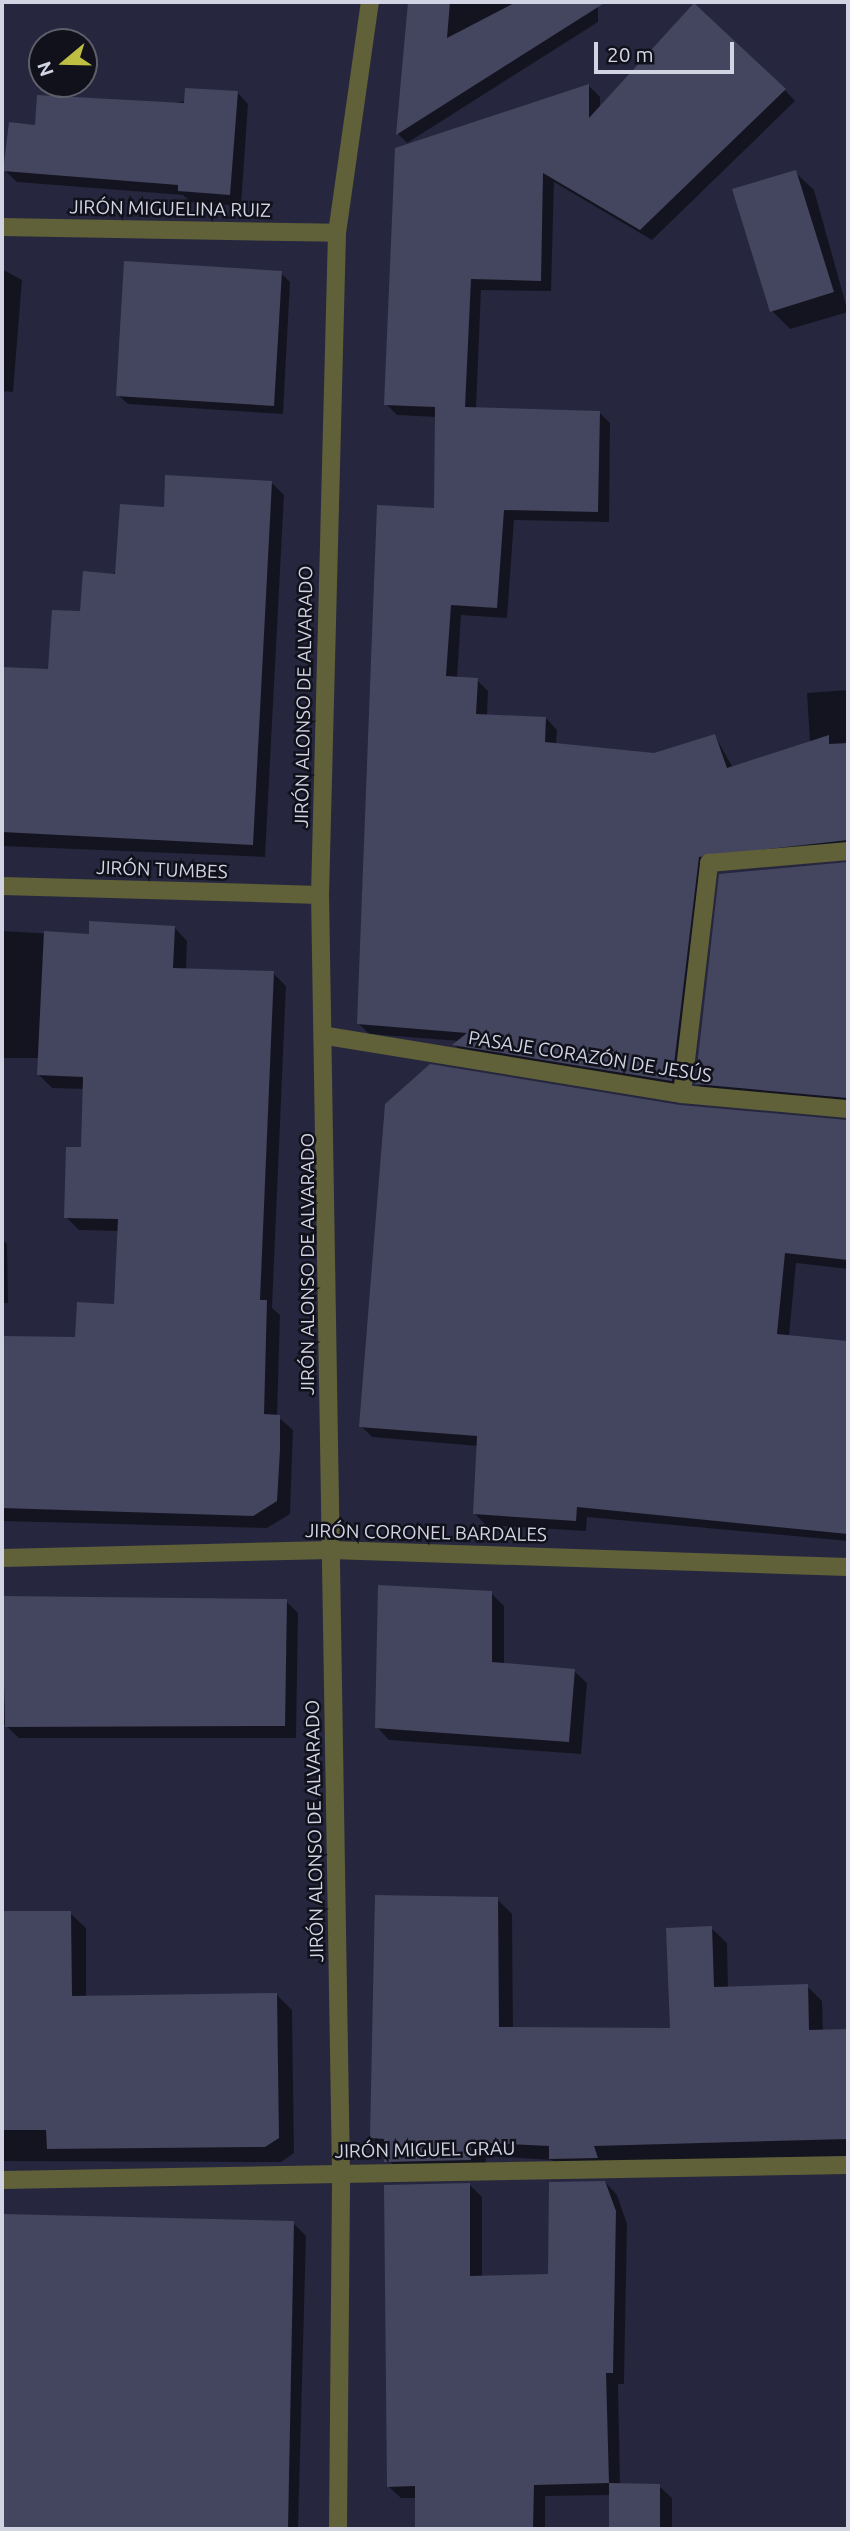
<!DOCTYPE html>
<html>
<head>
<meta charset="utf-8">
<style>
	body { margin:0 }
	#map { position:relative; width:850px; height:2531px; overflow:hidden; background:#26273e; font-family:Ubuntu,sans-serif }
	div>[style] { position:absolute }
	.shadow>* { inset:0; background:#0007 }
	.building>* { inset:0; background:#44455e }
	.minor>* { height:18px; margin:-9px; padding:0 9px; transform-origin:9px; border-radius:9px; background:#606139 }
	span { translate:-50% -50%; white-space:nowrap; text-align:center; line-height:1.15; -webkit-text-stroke:5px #11111b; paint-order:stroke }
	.street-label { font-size:19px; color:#d3d4e3 }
	.frame { position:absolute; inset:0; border:4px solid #d3d4e3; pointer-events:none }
	.north { position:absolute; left:28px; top:28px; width:70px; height:70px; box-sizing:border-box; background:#11111b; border:2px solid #5f5f6b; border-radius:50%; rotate:251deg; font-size:19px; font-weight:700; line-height:28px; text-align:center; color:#d3d4e3 }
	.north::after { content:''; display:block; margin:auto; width:24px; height:32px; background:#bebf42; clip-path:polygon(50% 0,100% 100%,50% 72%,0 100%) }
	.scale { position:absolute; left:594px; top:42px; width:140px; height:32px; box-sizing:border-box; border:4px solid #d3d4e3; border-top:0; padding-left:9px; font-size:21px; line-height:24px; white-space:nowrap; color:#d3d4e3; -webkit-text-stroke:5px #11111b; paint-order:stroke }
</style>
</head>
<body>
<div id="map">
	<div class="shadow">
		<div style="clip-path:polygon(409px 2px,598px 2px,598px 22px,407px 143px,398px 134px)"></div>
		<div style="clip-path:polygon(589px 86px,600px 97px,600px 110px,785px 90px,795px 101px,652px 240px,554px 182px,551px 291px,481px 290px,476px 409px,599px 412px,610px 423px,609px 522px,514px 520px,507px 618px,461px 615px,457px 679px,477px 680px,488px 691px,487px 716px,546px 718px,557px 730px,556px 745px,655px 755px,715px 736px,733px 768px,810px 743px,807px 693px,848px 690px,848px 851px,710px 867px,683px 1091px,465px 1055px,455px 1045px,459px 1041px,369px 1034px,358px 1023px,435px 510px,436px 417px,397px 415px,386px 404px)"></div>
		<div style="clip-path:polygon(237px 92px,248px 104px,241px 206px,191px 202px,183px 195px,17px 182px,5px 171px,36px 127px)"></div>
		<div style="clip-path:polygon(795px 172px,814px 190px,848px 312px,790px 329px,772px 311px)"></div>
		<div style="clip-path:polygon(2px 269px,22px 280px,13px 392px,2px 391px)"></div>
		<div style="clip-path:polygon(281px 273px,290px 282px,283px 414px,128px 404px,118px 395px)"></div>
		<div style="clip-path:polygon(272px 483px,284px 495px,265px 857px,2px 846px,2px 668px,50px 671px,82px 613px,165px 509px)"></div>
		<div style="clip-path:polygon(848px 864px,848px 1107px,708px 1094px,696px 1083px,721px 875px)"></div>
		<div style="clip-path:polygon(174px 927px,187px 941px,186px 970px,273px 973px,286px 986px,272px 1308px,280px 1315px,277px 1416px,293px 1430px,290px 1514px,267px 1528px,2px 1521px,2px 1415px,12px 1425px,77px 1339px,116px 1306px,119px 1231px,79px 1230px,66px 1217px,83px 1149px,84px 1089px,52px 1088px,39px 1075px,40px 1058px,2px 1058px,2px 931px,90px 936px)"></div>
		<div style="clip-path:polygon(680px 1107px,848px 1120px,848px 1269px,796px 1263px,789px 1336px,848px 1343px,848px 1541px,587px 1517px,586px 1531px,486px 1525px,475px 1514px,478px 1446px,372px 1437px,361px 1426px)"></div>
		<div style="clip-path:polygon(2px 1239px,7px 1244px,8px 1303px,2px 1303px)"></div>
		<div style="clip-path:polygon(491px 1593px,504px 1606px,504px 1665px,574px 1671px,587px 1683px,581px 1754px,389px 1740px,377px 1727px)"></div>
		<div style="clip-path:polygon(2px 1597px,286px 1601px,298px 1613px,296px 1738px,19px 1738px,2px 1722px)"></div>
		<div style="clip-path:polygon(497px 1899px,512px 1914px,513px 2029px,671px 2030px,711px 1928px,727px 1943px,728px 1988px,807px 1986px,822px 2001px,823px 2032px,848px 2031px,848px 2156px,607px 2161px,566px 2173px,552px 2160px,486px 2156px,485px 2175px,401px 2176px,372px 2137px)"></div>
		<div style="clip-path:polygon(2px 1913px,70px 1913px,86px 1928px,86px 1997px,276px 1994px,292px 2010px,294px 2153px,281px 2162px,2px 2161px)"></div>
		<div style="clip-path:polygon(605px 2182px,617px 2195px,627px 2224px,624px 2384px,618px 2384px,620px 2485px,659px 2486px,672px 2498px,672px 2529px,611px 2529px,611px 2495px,545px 2496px,545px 2529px,417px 2529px,417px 2498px,401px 2498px,388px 2486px,470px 2185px,482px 2197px,482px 2278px,549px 2276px)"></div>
		<div style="clip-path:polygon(6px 2216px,293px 2223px,306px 2236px,298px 2529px,8px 2529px)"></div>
	</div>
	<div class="building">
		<div style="clip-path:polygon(408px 2px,450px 2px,447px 38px,516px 2px,606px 2px,396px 135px)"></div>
		<div style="clip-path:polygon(694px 3px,786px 89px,640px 230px,543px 173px,541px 281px,471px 279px,465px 407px,600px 411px,598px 512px,504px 510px,497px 608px,451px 605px,446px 676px,478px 678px,476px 714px,546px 717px,545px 742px,654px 753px,715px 734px,727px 768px,829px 735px,829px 744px,848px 743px,848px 840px,699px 857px,672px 1081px,452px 1045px,467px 1033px,357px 1024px,377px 505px,434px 508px,435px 407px,384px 405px,395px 148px,589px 84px,589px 118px)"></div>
		<div style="clip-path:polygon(185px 88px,238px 91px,230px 195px,178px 191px,178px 185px,3px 171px,9px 122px,35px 125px,37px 95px,184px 103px)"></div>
		<div style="clip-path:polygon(796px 170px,834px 292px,770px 312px,732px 189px)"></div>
		<div style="clip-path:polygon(124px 261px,282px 271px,274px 406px,116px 396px)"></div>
		<div style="clip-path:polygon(165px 475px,272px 481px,253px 845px,2px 832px,2px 667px,48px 669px,52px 610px,80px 611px,83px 571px,115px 574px,120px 504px,164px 507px)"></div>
		<div style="clip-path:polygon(848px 862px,848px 1098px,695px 1084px,719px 874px)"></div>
		<div style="clip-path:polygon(89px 921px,175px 926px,173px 968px,274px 971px,260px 1300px,267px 1300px,264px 1414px,280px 1415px,280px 1450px,277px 1501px,253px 1516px,2px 1508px,2px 1336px,75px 1337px,77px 1302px,114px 1304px,118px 1219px,64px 1218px,66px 1147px,81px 1147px,83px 1077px,37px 1075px,44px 931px,89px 934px)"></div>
		<div style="clip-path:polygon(430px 1064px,680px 1105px,848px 1120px,848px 1260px,785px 1253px,777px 1334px,848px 1341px,848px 1534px,577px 1507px,576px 1521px,473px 1514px,477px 1436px,359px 1427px,385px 1104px)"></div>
		<div style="clip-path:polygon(378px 1585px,492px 1591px,492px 1662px,575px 1669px,569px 1742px,375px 1728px)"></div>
		<div style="clip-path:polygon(2px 1596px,287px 1599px,285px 1726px,5px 1727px)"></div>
		<div style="clip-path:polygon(375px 1895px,498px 1897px,499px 2027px,670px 2028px,666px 1928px,712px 1926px,714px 1987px,808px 1984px,809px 2030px,848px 2029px,848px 2139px,594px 2146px,598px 2158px,549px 2159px,549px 2146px,471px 2142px,471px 2160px,384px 2162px,384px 2139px,370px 2138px)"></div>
		<div style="clip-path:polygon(2px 1911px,71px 1911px,72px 1996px,277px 1993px,279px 2138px,265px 2147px,47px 2149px,46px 2130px,2px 2130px)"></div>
		<div style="clip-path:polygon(605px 2181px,616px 2211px,613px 2373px,606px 2373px,609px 2483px,534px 2485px,533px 2529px,415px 2529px,415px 2486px,387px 2487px,384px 2185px,470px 2183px,470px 2276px,548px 2274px,549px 2182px)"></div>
		<div style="clip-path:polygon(4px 2214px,294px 2221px,288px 2529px,2px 2529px)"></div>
		<div style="clip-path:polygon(609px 2483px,660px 2484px,660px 2529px,609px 2529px)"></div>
	</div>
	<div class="minor">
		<div style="left:2px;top:227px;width:335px;rotate:1deg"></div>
		<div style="left:2px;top:886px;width:318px;rotate:1.6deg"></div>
		<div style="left:327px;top:1036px;width:360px;rotate:9.3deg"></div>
		<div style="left:682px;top:1094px;width:167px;rotate:5.2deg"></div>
		<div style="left:682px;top:1094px;width:233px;rotate:-83.3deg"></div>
		<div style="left:709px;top:863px;width:140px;rotate:-4.9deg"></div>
		<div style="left:2px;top:1558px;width:329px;rotate:-1.4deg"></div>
		<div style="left:331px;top:1550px;width:517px;rotate:1.88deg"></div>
		<div style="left:2px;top:2180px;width:846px;rotate:-1.02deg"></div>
		<div style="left:338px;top:2529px;width:356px;rotate:-89.5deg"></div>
		<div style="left:341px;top:2173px;width:1278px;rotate:-90.94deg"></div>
		<div style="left:320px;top:895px;width:662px;rotate:-88.53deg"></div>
		<div style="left:337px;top:233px;width:233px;rotate:-81.9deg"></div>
	</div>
	<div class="street-label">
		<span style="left:170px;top:209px;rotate:1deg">JIRÓN MIGUELINA RUIZ</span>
		<span style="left:304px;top:697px;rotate:-89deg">JIRÓN ALONSO DE ALVARADO</span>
		<span style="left:162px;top:870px;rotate:2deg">JIRÓN TUMBES</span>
		<span style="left:590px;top:1057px;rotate:9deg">PASAJE CORAZÓN DE JESÚS</span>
		<span style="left:308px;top:1264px;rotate:-90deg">JIRÓN ALONSO DE ALVARADO</span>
		<span style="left:426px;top:1533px;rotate:1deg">JIRÓN CORONEL BARDALES</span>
		<span style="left:315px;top:1831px;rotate:-91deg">JIRÓN ALONSO DE ALVARADO</span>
		<span style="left:425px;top:2150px;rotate:-1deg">JIRÓN MIGUEL GRAU</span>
	</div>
	<div class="frame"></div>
	<div class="north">N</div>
	<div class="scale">20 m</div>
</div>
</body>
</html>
